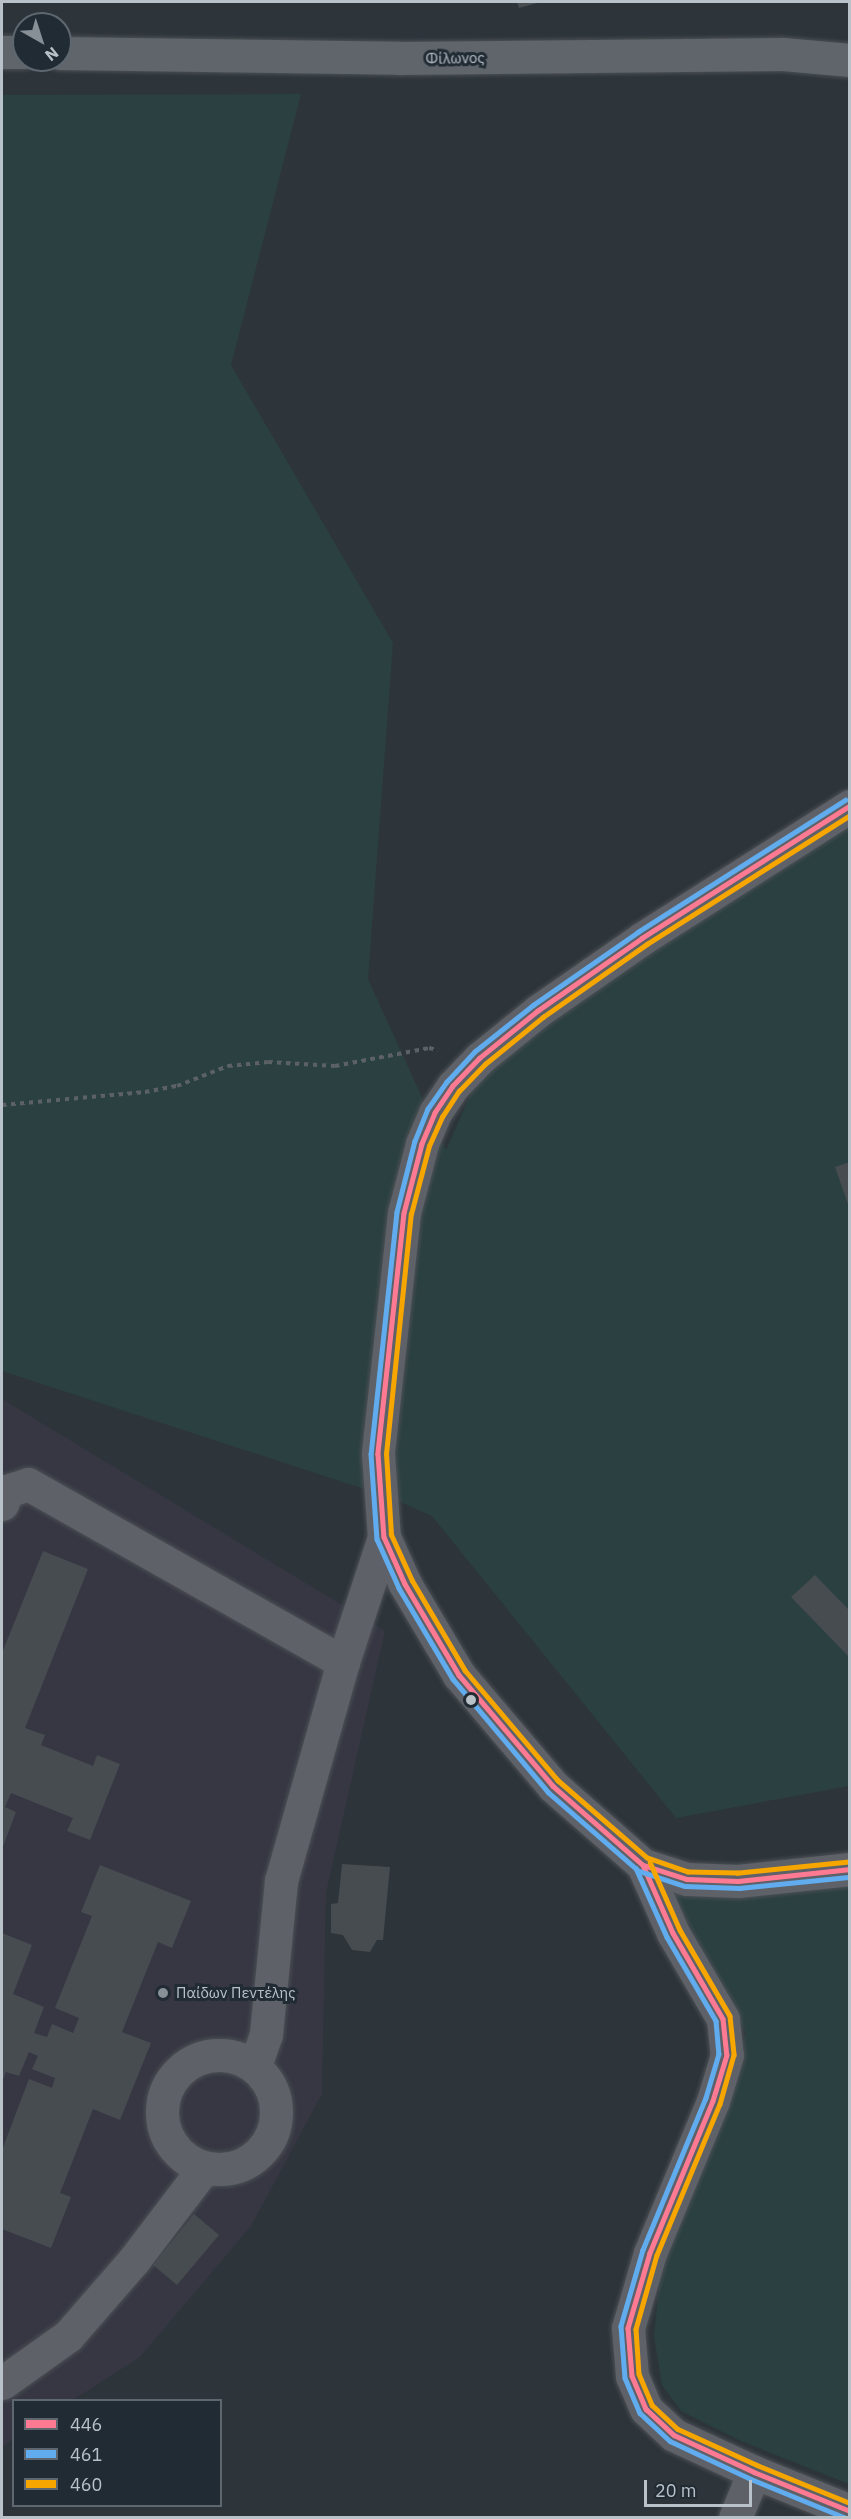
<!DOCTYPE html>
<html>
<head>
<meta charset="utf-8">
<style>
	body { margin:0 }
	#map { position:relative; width:851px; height:2519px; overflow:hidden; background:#2d343a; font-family:"IBM Plex Sans",sans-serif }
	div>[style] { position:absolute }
	.medical>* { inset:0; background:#363743 }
	.green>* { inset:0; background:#2b4040 }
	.building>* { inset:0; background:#474c51 }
	.path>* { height:4px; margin-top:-2px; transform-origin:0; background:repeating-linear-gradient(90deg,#5b6165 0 4.5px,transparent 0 9px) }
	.roads { filter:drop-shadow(0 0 2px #4b5054) drop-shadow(0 0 2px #4b5054) }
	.minor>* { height:33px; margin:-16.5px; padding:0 16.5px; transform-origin:16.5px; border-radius:16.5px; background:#5e6268 }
	.minor>.ring { margin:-16.5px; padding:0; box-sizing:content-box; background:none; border:33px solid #5e6268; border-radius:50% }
	.major>* { height:33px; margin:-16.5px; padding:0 16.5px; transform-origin:16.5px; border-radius:16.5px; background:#5f656a }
	.bus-1>* { height:4.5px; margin:-2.25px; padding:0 2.25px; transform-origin:2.25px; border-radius:2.25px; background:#fe7a93 }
	.bus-2>* { height:4.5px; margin:-2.25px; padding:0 2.25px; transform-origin:2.25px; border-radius:2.25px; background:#60acee }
	.bus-3>* { height:4.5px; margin:-2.25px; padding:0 2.25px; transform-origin:2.25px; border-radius:2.25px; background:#f7a600 }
	.dots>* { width:16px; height:16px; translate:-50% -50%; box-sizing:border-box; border:3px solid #212b34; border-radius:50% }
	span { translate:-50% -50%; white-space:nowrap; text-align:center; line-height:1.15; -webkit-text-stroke:6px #212b34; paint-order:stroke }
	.street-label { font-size:15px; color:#b9c1c9 }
	.poi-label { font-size:15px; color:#b9c1c9 }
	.left { translate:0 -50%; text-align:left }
	.frame { position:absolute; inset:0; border:3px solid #b9c1c9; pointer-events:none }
	.legend { position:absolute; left:12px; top:2399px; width:210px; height:108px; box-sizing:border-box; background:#212b34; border:2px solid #5e6770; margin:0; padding:8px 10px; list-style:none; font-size:18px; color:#b9c1c9 }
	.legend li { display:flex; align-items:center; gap:12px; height:30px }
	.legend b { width:30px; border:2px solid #5e6770 }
	.north { position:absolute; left:12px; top:12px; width:60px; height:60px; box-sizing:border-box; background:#212b34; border:2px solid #5e6770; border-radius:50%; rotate:141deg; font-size:16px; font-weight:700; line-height:24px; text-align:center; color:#b9c1c9 }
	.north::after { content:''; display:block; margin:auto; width:21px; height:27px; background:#889097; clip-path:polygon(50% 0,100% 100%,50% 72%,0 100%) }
	.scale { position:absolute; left:644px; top:2480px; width:108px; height:27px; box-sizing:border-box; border:3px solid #b9c1c9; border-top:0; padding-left:8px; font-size:18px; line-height:21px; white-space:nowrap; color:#b9c1c9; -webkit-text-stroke:4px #212b34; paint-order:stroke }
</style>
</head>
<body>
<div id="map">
	<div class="medical">
		<div style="clip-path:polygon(2px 1399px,385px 1631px,326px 1893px,322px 2094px,251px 2226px,140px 2357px,73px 2400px,14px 2400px,13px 2439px,2px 2447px)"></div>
	</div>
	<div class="green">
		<div style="clip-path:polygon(301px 94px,231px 365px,393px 643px,368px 979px,446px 1150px,472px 1091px,515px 1044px,625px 967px,849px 821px,849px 1786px,676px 1818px,432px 1516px,389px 1497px,2px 1371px,2px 95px)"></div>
		<div style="clip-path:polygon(849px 1878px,849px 2484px,743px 2442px,681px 2411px,662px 2385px,654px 2336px,660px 2275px,746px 2033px,667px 1884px)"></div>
	</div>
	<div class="building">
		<div style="clip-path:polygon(517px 2px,541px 2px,519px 8px)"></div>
		<div style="clip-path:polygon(850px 1162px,850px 1207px,849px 1207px,835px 1167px)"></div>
		<div style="clip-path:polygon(43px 1551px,88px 1569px,25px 1728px,45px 1735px,41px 1745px,93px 1766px,97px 1755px,120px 1764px,90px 1840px,67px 1831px,73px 1818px,11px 1793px,5px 1807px,16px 1812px,2px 1849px,2px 1653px)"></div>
		<div style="clip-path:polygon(815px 1575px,850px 1611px,850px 1658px,791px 1597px)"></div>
		<div style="clip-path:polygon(342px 1864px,390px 1867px,383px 1940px,377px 1940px,370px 1952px,352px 1950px,343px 1935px,331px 1933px,331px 1904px,338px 1903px)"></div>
		<div style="clip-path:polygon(100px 1865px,191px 1901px,172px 1948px,158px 1942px,122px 2032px,151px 2043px,120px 2120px,93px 2109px,60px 2193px,71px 2197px,51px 2248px,2px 2229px,2px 2150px,29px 2079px,52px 2088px,55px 2078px,32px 2069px,38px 2056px,29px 2052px,19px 2076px,6px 2072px,2px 2082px,2px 1933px,32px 1945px,13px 1994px,44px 2007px,34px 2033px,47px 2037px,52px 2024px,73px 2033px,79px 2018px,55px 2008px,92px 1916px,81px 1912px)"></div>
		<div style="clip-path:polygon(194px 2214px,219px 2235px,177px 2285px,153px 2265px)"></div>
	</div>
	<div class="path">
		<div style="left:2px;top:1105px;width:144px;rotate:-5.2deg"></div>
		<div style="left:145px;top:1092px;width:33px;rotate:-11deg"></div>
		<div style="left:177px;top:1086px;width:55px;rotate:-21.4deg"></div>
		<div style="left:228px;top:1066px;width:40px;rotate:-5.7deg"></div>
		<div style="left:268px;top:1062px;width:67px;rotate:3.4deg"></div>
		<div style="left:335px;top:1066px;width:96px;rotate:-10.8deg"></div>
		<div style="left:429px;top:1048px;width:9px;rotate:13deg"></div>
	</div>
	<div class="roads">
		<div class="minor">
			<div style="left:850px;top:806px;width:246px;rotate:147.5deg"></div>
			<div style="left:643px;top:938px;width:128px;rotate:145.2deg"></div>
			<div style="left:538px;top:1011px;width:75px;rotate:141deg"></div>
			<div style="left:480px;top:1058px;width:39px;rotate:134deg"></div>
			<div style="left:453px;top:1086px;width:32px;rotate:124deg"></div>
			<div style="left:435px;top:1113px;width:34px;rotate:113deg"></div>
			<div style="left:422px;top:1144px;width:71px;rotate:104.6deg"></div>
			<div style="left:404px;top:1213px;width:242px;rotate:96.2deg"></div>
			<div style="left:378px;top:1454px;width:83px;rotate:85.9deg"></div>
			<div style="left:384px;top:1537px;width:51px;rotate:65.9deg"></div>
			<div style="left:405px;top:1584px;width:106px;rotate:59.3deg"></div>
			<div style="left:459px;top:1675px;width:145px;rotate:49.7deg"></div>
			<div style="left:553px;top:1786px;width:120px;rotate:41.3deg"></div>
			<div style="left:643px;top:1865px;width:46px;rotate:17.7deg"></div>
			<div style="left:687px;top:1879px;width:51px;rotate:2.2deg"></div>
			<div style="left:738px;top:1881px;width:113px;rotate:-6.1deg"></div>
			<div style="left:2px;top:1504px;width:14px;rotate:-69deg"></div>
			<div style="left:7px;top:1491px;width:22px;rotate:-18deg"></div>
			<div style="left:28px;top:1484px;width:362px;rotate:29.5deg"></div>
			<div style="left:643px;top:1865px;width:74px;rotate:66.2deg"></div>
			<div style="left:673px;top:1933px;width:99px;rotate:59.8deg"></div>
			<div style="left:723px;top:2019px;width:36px;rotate:84deg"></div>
			<div style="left:727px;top:2055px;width:48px;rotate:106.9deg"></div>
			<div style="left:713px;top:2101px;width:165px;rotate:112.5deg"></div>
			<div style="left:650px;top:2253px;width:78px;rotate:106.3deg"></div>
			<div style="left:628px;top:2328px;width:48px;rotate:85.2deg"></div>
			<div style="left:632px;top:2376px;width:36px;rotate:67deg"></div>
			<div style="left:646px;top:2409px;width:38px;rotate:43deg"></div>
			<div style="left:674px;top:2435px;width:88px;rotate:24.8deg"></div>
			<div style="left:754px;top:2472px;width:104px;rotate:22.1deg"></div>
			<div class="ring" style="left:162px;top:2055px;width:81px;height:81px"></div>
			<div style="left:255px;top:2066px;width:34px;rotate:-71deg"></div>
			<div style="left:266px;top:2034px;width:154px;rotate:-84.4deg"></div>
			<div style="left:281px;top:1881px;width:228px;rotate:-74.2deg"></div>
			<div style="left:343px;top:1662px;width:132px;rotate:-71.8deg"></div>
			<div style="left:2px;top:2383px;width:81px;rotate:-35.5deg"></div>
			<div style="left:68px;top:2336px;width:101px;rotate:-49deg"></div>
			<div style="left:134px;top:2260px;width:116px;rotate:-52.7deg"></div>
			<div style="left:735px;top:2518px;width:50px;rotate:-67.6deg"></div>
		</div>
		<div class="major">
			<div style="left:2px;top:52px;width:22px"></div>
			<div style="left:60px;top:53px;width:339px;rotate:0.8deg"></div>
			<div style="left:399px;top:58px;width:384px;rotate:-0.6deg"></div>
			<div style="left:783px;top:54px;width:67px;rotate:5.1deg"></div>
		</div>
	</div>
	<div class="bus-1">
		<div style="left:850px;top:806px;width:246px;rotate:147.5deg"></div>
		<div style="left:643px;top:938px;width:128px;rotate:145.2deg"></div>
		<div style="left:538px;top:1011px;width:75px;rotate:141deg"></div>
		<div style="left:480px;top:1058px;width:39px;rotate:134deg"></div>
		<div style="left:453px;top:1086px;width:32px;rotate:124deg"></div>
		<div style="left:435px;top:1113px;width:34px;rotate:113deg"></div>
		<div style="left:422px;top:1144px;width:71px;rotate:104.6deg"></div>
		<div style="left:404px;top:1213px;width:242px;rotate:96.2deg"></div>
		<div style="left:378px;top:1454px;width:83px;rotate:85.9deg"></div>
		<div style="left:384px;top:1537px;width:51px;rotate:65.9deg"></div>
		<div style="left:405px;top:1584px;width:106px;rotate:59.3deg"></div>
		<div style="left:459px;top:1675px;width:145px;rotate:49.7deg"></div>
		<div style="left:553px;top:1786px;width:120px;rotate:41.3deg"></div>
		<div style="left:643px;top:1865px;width:46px;rotate:17.7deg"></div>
		<div style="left:687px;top:1879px;width:51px;rotate:2.2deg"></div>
		<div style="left:738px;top:1881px;width:113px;rotate:-6.1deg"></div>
		<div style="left:643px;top:1865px;width:74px;rotate:66.2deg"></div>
		<div style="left:673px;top:1933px;width:99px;rotate:59.8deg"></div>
		<div style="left:723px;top:2019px;width:36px;rotate:84deg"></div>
		<div style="left:727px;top:2055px;width:48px;rotate:106.9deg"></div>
		<div style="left:713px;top:2101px;width:165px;rotate:112.5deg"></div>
		<div style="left:650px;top:2253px;width:78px;rotate:106.3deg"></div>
		<div style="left:628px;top:2328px;width:48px;rotate:85.2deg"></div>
		<div style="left:632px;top:2376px;width:36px;rotate:67deg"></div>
		<div style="left:646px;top:2409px;width:38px;rotate:43deg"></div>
		<div style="left:674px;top:2435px;width:88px;rotate:24.8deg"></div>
		<div style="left:754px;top:2472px;width:104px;rotate:22.1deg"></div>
	</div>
	<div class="bus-2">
		<div style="left:846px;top:800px;width:246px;rotate:147.5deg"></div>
		<div style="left:639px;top:932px;width:128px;rotate:145.2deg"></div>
		<div style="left:534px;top:1005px;width:75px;rotate:141.5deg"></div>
		<div style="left:475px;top:1052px;width:41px;rotate:133deg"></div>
		<div style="left:447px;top:1082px;width:33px;rotate:125deg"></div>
		<div style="left:428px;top:1109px;width:35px;rotate:112deg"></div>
		<div style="left:415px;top:1141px;width:73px;rotate:104.2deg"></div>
		<div style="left:397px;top:1212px;width:243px;rotate:96.1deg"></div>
		<div style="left:371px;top:1454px;width:85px;rotate:86deg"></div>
		<div style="left:377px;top:1539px;width:54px;rotate:65.8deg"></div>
		<div style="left:399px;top:1588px;width:106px;rotate:59.3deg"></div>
		<div style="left:453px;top:1679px;width:148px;rotate:49.9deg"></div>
		<div style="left:548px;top:1792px;width:121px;rotate:41deg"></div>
		<div style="left:639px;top:1871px;width:48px;rotate:18.1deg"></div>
		<div style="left:685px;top:1886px;width:54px;rotate:2.1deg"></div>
		<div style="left:739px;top:1888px;width:112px;rotate:-5.7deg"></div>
		<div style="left:636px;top:1868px;width:76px;rotate:65.8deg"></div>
		<div style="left:667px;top:1937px;width:97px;rotate:59.7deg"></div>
		<div style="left:716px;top:2021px;width:33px;rotate:85deg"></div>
		<div style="left:719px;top:2054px;width:46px;rotate:106.5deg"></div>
		<div style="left:706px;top:2098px;width:165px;rotate:112.5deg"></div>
		<div style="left:643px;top:2250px;width:79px;rotate:106.1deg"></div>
		<div style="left:621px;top:2326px;width:52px;rotate:85.6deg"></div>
		<div style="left:625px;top:2378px;width:38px;rotate:67deg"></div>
		<div style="left:640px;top:2413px;width:41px;rotate:43deg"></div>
		<div style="left:670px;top:2441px;width:89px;rotate:25.1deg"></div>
		<div style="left:751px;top:2479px;width:103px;rotate:22.3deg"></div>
	</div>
	<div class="bus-3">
		<div style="left:650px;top:1862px;width:74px;rotate:66.2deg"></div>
		<div style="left:680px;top:1930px;width:99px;rotate:59.8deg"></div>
		<div style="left:730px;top:2016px;width:39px;rotate:84deg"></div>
		<div style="left:734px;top:2055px;width:51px;rotate:105.9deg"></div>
		<div style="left:720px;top:2104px;width:164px;rotate:112.6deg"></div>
		<div style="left:657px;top:2255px;width:77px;rotate:105.8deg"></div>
		<div style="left:636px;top:2329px;width:45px;rotate:86.2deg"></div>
		<div style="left:639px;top:2374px;width:34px;rotate:67deg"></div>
		<div style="left:652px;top:2405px;width:35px;rotate:43deg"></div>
		<div style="left:678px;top:2429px;width:87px;rotate:24.5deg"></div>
		<div style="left:757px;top:2465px;width:100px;rotate:22.2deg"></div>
		<div style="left:849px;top:1862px;width:112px;rotate:174.3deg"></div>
		<div style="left:738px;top:1873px;width:50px;rotate:-178.9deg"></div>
		<div style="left:688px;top:1872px;width:43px;rotate:-161.1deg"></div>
		<div style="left:647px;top:1858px;width:118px;rotate:-139.1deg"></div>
		<div style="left:558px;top:1781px;width:144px;rotate:-130.2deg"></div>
		<div style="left:465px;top:1671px;width:104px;rotate:-120.5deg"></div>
		<div style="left:412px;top:1581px;width:51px;rotate:-114.5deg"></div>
		<div style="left:391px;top:1535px;width:81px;rotate:-93.5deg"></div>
		<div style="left:386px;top:1454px;width:241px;rotate:-84.1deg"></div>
		<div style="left:411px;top:1214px;width:70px;rotate:-75.2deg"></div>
		<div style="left:429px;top:1146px;width:32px;rotate:-66deg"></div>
		<div style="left:442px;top:1117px;width:31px;rotate:-57deg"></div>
		<div style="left:459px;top:1091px;width:37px;rotate:-46deg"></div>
		<div style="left:485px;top:1064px;width:75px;rotate:-39deg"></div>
		<div style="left:543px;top:1017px;width:127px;rotate:-35.1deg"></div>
		<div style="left:647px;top:944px;width:241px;rotate:-32.4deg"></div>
	</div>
	<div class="dots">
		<div style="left:471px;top:1700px;background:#b9c1c9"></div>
		<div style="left:163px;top:1993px;background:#889097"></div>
	</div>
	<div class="street-label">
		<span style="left:455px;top:58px;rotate:-1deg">Φίλωνος</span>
	</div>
	<div class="poi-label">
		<span class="left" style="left:176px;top:1993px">Παίδων Πεντέλης</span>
	</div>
	<div class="frame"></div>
	<ul class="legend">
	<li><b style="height:8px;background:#fe7a93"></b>446</li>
	<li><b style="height:8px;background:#60acee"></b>461</li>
	<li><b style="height:8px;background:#f7a600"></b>460</li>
	</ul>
	<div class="north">N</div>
	<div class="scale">20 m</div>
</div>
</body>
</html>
